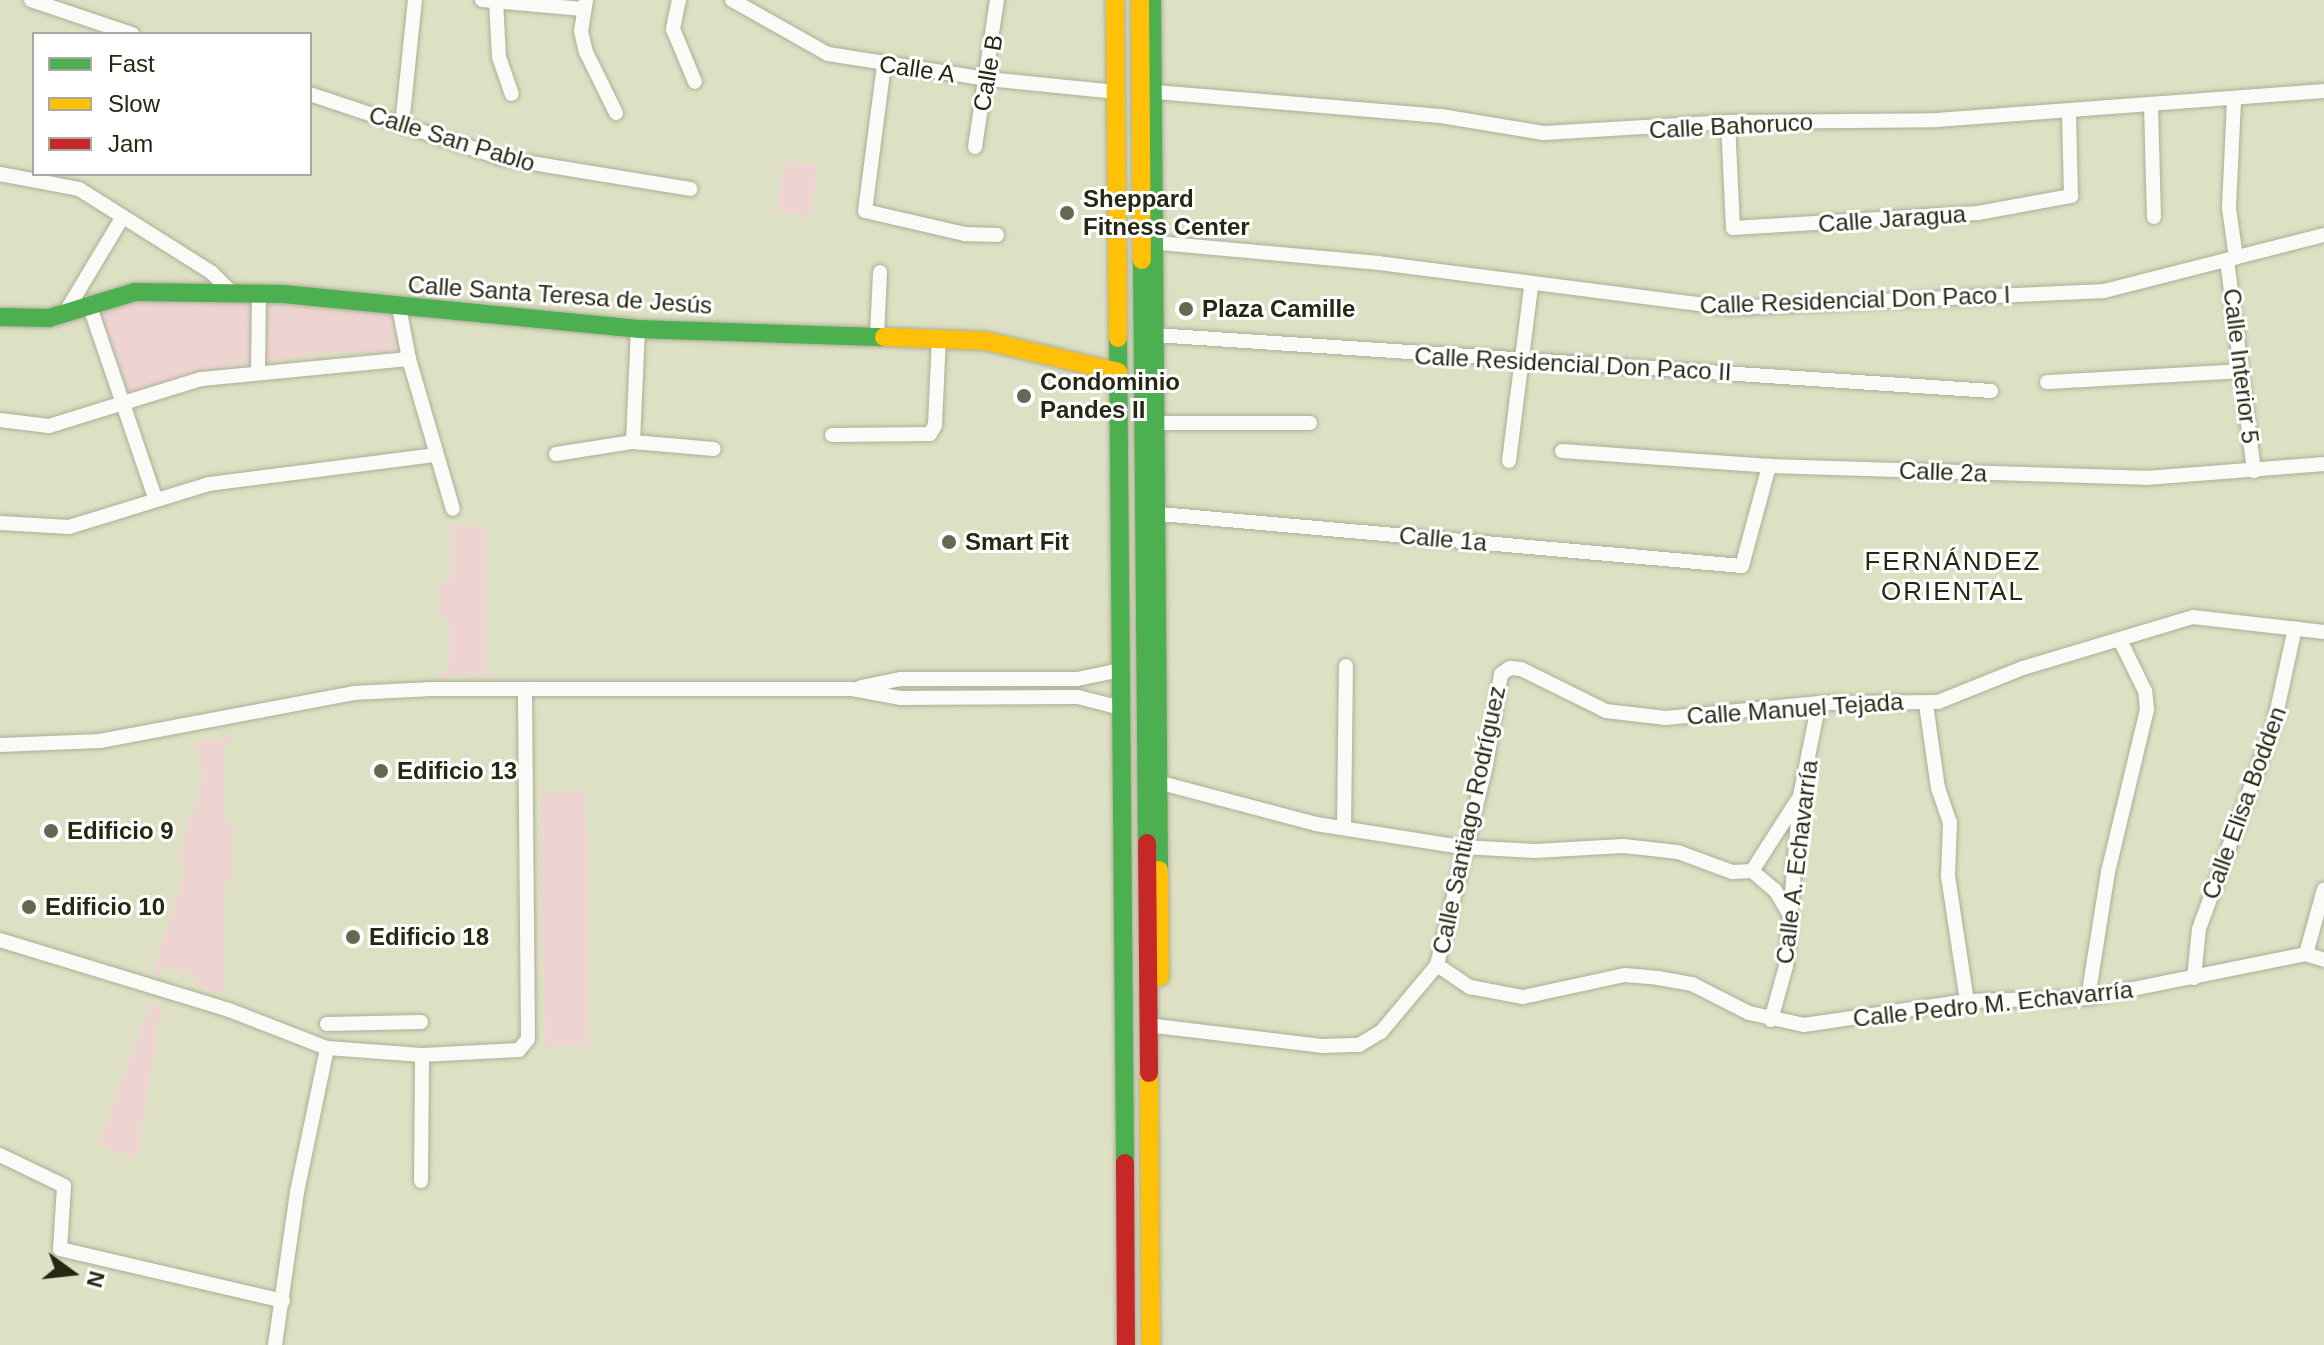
<!DOCTYPE html>
<html>
<head>
<meta charset="utf-8">
<style>
	body { margin:0 }
	#map { position:relative; width:2324px; height:1345px; overflow:hidden; background:#dee0c3; font-family:Helvetica,sans-serif }
	div>[style] { position:absolute }
	.green>* { inset:0; background:#edd4d1 }
	.roads { filter:drop-shadow(0 0 2px #acae97) drop-shadow(0 0 2px #acae97) }
	.street>* { height:14px; margin:-7px; padding:0 7px; transform-origin:7px; border-radius:7px; background:#fafaf6 }
	.fast>* { height:18px; margin:-9px; padding:0 9px; transform-origin:9px; border-radius:9px; background:#4caf50 }
	.slow>* { height:18px; margin:-9px; padding:0 9px; transform-origin:9px; border-radius:9px; background:#ffc107 }
	.jam>* { height:18px; margin:-9px; padding:0 9px; transform-origin:9px; border-radius:9px; background:#c62828 }
	.dots>* { width:22px; height:22px; translate:-50% -50%; box-sizing:border-box; border:4px solid #fff; border-radius:50% }
	span { translate:-50% -50%; white-space:nowrap; text-align:center; line-height:1.15; -webkit-text-stroke:6px #fff; paint-order:stroke }
	.street-label { font-size:24px; color:#272813 }
	.poi-label { font-size:24px; color:#272813; font-weight:700 }
	.left { translate:0 -50%; text-align:left }
	.neighbourhood-label { font-size:26px; color:#272813; letter-spacing:2px }
	.legend { position:absolute; left:32px; top:32px; width:280px; height:144px; box-sizing:border-box; background:#fff; border:2px solid #a9a9a1; margin:0; padding:10px 14px; list-style:none; font-size:24px; color:#272813 }
	.legend li { display:flex; align-items:center; gap:16px; height:40px }
	.legend b { width:40px; border:2px solid #a9a9a1 }
	.north { position:absolute; left:32px; top:1233px; width:80px; height:80px; -webkit-text-stroke:6px #fff; paint-order:stroke; rotate:105deg; font-size:22px; font-weight:700; line-height:32px; text-align:center; color:#272813 }
	.north::after { content:''; display:block; margin:auto; width:28px; height:36px; background:#272813; clip-path:polygon(50% 0,100% 100%,50% 72%,0 100%) }
</style>
</head>
<body>
<div id="map">
	<div class="green">
		<div style="clip-path:polygon(784px 161px,817px 165px,811px 216px,777px 211px)"></div>
		<div style="clip-path:polygon(139px 300px,250px 302px,249px 364px,197px 371px,129px 394px,101px 312px)"></div>
		<div style="clip-path:polygon(267px 303px,390px 314px,396px 352px,312px 353px,266px 363px)"></div>
		<div style="clip-path:polygon(450px 523px,486px 529px,486px 678px,479px 673px,441px 678px,441px 672px,449px 671px,449px 619px,440px 618px,441px 582px,450px 581px)"></div>
		<div style="clip-path:polygon(232px 736px,233px 742px,224px 744px,224px 820px,233px 820px,233px 882px,224px 883px,224px 994px,195px 985px,197px 978px,165px 965px,160px 976px,153px 971px,186px 867px,176px 864px,203px 776px,195px 742px)"></div>
		<div style="clip-path:polygon(586px 790px,590px 1045px,545px 1047px,540px 794px)"></div>
		<div style="clip-path:polygon(150px 1004px,162px 1007px,137px 1159px,98px 1145px)"></div>
	</div>
	<div class="roads">
		<div class="street">
			<div style="left:31px;top:0;width:107px;rotate:18.6deg"></div>
			<div style="left:482px;top:0;width:101px;rotate:5.1deg"></div>
			<div style="left:586px;top:0;width:31px;rotate:99deg"></div>
			<div style="left:581px;top:31px;width:22px;rotate:77deg"></div>
			<div style="left:586px;top:52px;width:68px;rotate:63.8deg"></div>
			<div style="left:679px;top:0;width:30px;rotate:102deg"></div>
			<div style="left:673px;top:29px;width:57px;rotate:67.5deg"></div>
			<div style="left:732px;top:0;width:110px;rotate:29.4deg"></div>
			<div style="left:828px;top:54px;width:162px;rotate:8.9deg"></div>
			<div style="left:988px;top:79px;width:129px;rotate:5.8deg"></div>
			<div style="left:496px;top:1px;width:56px;rotate:86.9deg"></div>
			<div style="left:499px;top:57px;width:39px;rotate:71deg"></div>
			<div style="left:884px;top:65px;width:147px;rotate:97.4deg"></div>
			<div style="left:865px;top:211px;width:103px;rotate:13deg"></div>
			<div style="left:965px;top:234px;width:32px;rotate:2deg"></div>
			<div style="left:1144px;top:91px;width:298px;rotate:4.8deg"></div>
			<div style="left:1441px;top:116px;width:104px;rotate:9.4deg"></div>
			<div style="left:1544px;top:133px;width:184px;rotate:-3.4deg"></div>
			<div style="left:1728px;top:122px;width:209px;rotate:-0.5deg"></div>
			<div style="left:1937px;top:120px;width:388px;rotate:-4.3deg"></div>
			<div style="left:310px;top:94px;width:201px;rotate:18.5deg"></div>
			<div style="left:501px;top:158px;width:192px;rotate:9.3deg"></div>
			<div style="left:2234px;top:101px;width:107px;rotate:92.7deg"></div>
			<div style="left:2229px;top:208px;width:50px;rotate:82deg"></div>
			<div style="left:2151px;top:104px;width:113px;rotate:88.5deg"></div>
			<div style="left:1728px;top:122px;width:106px;rotate:87.3deg"></div>
			<div style="left:1733px;top:228px;width:245px;rotate:-3.5deg"></div>
			<div style="left:1978px;top:213px;width:95px;rotate:-10.4deg"></div>
			<div style="left:2071px;top:196px;width:84px;rotate:-91.4deg"></div>
			<div style="left:402px;top:125px;width:126px;rotate:-84.1deg"></div>
			<div style="left:975px;top:147px;width:149px;rotate:-81.5deg"></div>
			<div style="left:0;top:174px;width:80px;rotate:10.8deg"></div>
			<div style="left:79px;top:189px;width:156px;rotate:32.2deg"></div>
			<div style="left:211px;top:272px;width:28px;rotate:45deg"></div>
			<div style="left:1148px;top:242px;width:231px;rotate:5.2deg"></div>
			<div style="left:1378px;top:263px;width:356px;rotate:7.3deg"></div>
			<div style="left:1731px;top:308px;width:373px;rotate:-2.6deg"></div>
			<div style="left:2104px;top:291px;width:227px;rotate:-14.3deg"></div>
			<div style="left:2227px;top:260px;width:213px;rotate:82.7deg"></div>
			<div style="left:89px;top:304px;width:205px;rotate:71.2deg"></div>
			<div style="left:399px;top:307px;width:53px;rotate:79.1deg"></div>
			<div style="left:409px;top:359px;width:156px;rotate:73.7deg"></div>
			<div style="left:65px;top:313px;width:111px;rotate:-59deg"></div>
			<div style="left:1155px;top:335px;width:838px;rotate:3.83deg"></div>
			<div style="left:877px;top:336px;width:64px;rotate:-87.3deg"></div>
			<div style="left:258px;top:373px;width:80px;rotate:-89.3deg"></div>
			<div style="left:2047px;top:382px;width:194px;rotate:-3.2deg"></div>
			<div style="left:0;top:420px;width:49px;rotate:7deg"></div>
			<div style="left:49px;top:426px;width:159px;rotate:-17.2deg"></div>
			<div style="left:201px;top:379px;width:209px;rotate:-5.5deg"></div>
			<div style="left:1156px;top:423px;width:154px"></div>
			<div style="left:832px;top:435px;width:98px;rotate:-0.6deg"></div>
			<div style="left:930px;top:434px;width:10px;rotate:-61deg"></div>
			<div style="left:935px;top:425px;width:87px;rotate:-87.4deg"></div>
			<div style="left:633px;top:442px;width:113px;rotate:-87.5deg"></div>
			<div style="left:1562px;top:451px;width:208px;rotate:4.1deg"></div>
			<div style="left:1769px;top:466px;width:377px;rotate:1.8deg"></div>
			<div style="left:2146px;top:478px;width:179px;rotate:-4.5deg"></div>
			<div style="left:556px;top:454px;width:78px;rotate:-8.9deg"></div>
			<div style="left:633px;top:442px;width:81px;rotate:4.9deg"></div>
			<div style="left:1509px;top:461px;width:176px;rotate:-82.8deg"></div>
			<div style="left:1149px;top:513px;width:595px;rotate:5.11deg"></div>
			<div style="left:1742px;top:566px;width:104px;rotate:-74.9deg"></div>
			<div style="left:0;top:523px;width:69px;rotate:3.3deg"></div>
			<div style="left:69px;top:527px;width:146px;rotate:-17.1deg"></div>
			<div style="left:209px;top:484px;width:228px;rotate:-7.3deg"></div>
			<div style="left:861px;top:687px;width:41px;rotate:-11.3deg"></div>
			<div style="left:901px;top:679px;width:176px"></div>
			<div style="left:1077px;top:679px;width:45px;rotate:-11.6deg"></div>
			<div style="left:1926px;top:704px;width:85px;rotate:81.9deg"></div>
			<div style="left:1938px;top:788px;width:36px;rotate:71deg"></div>
			<div style="left:1950px;top:822px;width:54px;rotate:92.1deg"></div>
			<div style="left:1948px;top:876px;width:126px;rotate:81.4deg"></div>
			<div style="left:0;top:745px;width:100px;rotate:-2.3deg"></div>
			<div style="left:100px;top:741px;width:258px;rotate:-10.7deg"></div>
			<div style="left:353px;top:693px;width:79px;rotate:-2.9deg"></div>
			<div style="left:432px;top:689px;width:420px"></div>
			<div style="left:852px;top:689px;width:50px;rotate:10.4deg"></div>
			<div style="left:901px;top:698px;width:177px;rotate:-0.3deg"></div>
			<div style="left:1078px;top:697px;width:44px;rotate:14.3deg"></div>
			<div style="left:1150px;top:780px;width:172px;rotate:14.8deg"></div>
			<div style="left:1316px;top:824px;width:148px;rotate:9deg"></div>
			<div style="left:1462px;top:847px;width:73px;rotate:3.1deg"></div>
			<div style="left:1535px;top:851px;width:88px;rotate:-3.3deg"></div>
			<div style="left:1623px;top:846px;width:55px;rotate:6.2deg"></div>
			<div style="left:1678px;top:852px;width:58px;rotate:20.3deg"></div>
			<div style="left:1732px;top:872px;width:20px;rotate:-3deg"></div>
			<div style="left:1752px;top:871px;width:30px;rotate:40deg"></div>
			<div style="left:1775px;top:890px;width:31px;rotate:59deg"></div>
			<div style="left:1344px;top:828px;width:162px;rotate:-89.3deg"></div>
			<div style="left:1752px;top:871px;width:83px;rotate:-57.3deg"></div>
			<div style="left:0;top:940px;width:239px;rotate:17deg"></div>
			<div style="left:229px;top:1010px;width:105px;rotate:21.2deg"></div>
			<div style="left:327px;top:1048px;width:95px;rotate:4.2deg"></div>
			<div style="left:422px;top:1055px;width:97px;rotate:-3deg"></div>
			<div style="left:519px;top:1050px;width:14px;rotate:-51deg"></div>
			<div style="left:528px;top:1039px;width:350px;rotate:-90.5deg"></div>
			<div style="left:2306px;top:954px;width:67px;rotate:-74.5deg"></div>
			<div style="left:1437px;top:965px;width:206px;rotate:-76.2deg"></div>
			<div style="left:1486px;top:765px;width:92px;rotate:-80.6deg"></div>
			<div style="left:1501px;top:674px;width:11px;rotate:-34deg"></div>
			<div style="left:1510px;top:668px;width:11px;rotate:5deg"></div>
			<div style="left:1521px;top:669px;width:95px;rotate:26.3deg"></div>
			<div style="left:1606px;top:711px;width:60px;rotate:6.7deg"></div>
			<div style="left:1666px;top:718px;width:154px;rotate:-5.6deg"></div>
			<div style="left:1819px;top:703px;width:119px;rotate:-0.5deg"></div>
			<div style="left:1938px;top:702px;width:92px;rotate:-21.8deg"></div>
			<div style="left:2023px;top:668px;width:177px;rotate:-16.7deg"></div>
			<div style="left:2193px;top:617px;width:132px;rotate:6.5deg"></div>
			<div style="left:1437px;top:965px;width:40px;rotate:34deg"></div>
			<div style="left:1470px;top:987px;width:54px;rotate:10.7deg"></div>
			<div style="left:1523px;top:997px;width:104px;rotate:-12.2deg"></div>
			<div style="left:1625px;top:975px;width:33px;rotate:5deg"></div>
			<div style="left:1658px;top:978px;width:35px;rotate:10deg"></div>
			<div style="left:1692px;top:984px;width:64px;rotate:27deg"></div>
			<div style="left:1749px;top:1013px;width:56px;rotate:12.3deg"></div>
			<div style="left:1804px;top:1025px;width:165px;rotate:-8.4deg"></div>
			<div style="left:1967px;top:1001px;width:121px;rotate:-1.4deg"></div>
			<div style="left:2088px;top:998px;width:222px;rotate:-11.4deg"></div>
			<div style="left:2306px;top:954px;width:19px;rotate:18deg"></div>
			<div style="left:2194px;top:978px;width:49px;rotate:-84.2deg"></div>
			<div style="left:2199px;top:929px;width:218px;rotate:-69.9deg"></div>
			<div style="left:2274px;top:724px;width:98px;rotate:-77.7deg"></div>
			<div style="left:2088px;top:998px;width:128px;rotate:-81deg"></div>
			<div style="left:2108px;top:872px;width:168px;rotate:-76.5deg"></div>
			<div style="left:2147px;top:709px;width:18px;rotate:-96deg"></div>
			<div style="left:2145px;top:691px;width:57px;rotate:-116.1deg"></div>
			<div style="left:1771px;top:1020px;width:56px;rotate:-74.5deg"></div>
			<div style="left:1786px;top:966px;width:171px;rotate:-85.3deg"></div>
			<div style="left:1800px;top:796px;width:95px;rotate:-78.5deg"></div>
			<div style="left:327px;top:1024px;width:94px;rotate:-1.2deg"></div>
			<div style="left:1147px;top:1025px;width:176px;rotate:6.8deg"></div>
			<div style="left:1322px;top:1046px;width:37px;rotate:-2deg"></div>
			<div style="left:1359px;top:1045px;width:26px;rotate:-31deg"></div>
			<div style="left:1381px;top:1032px;width:87px;rotate:-50.1deg"></div>
			<div style="left:0;top:1155px;width:71px;rotate:25.8deg"></div>
			<div style="left:64px;top:1186px;width:63px;rotate:93.6deg"></div>
			<div style="left:60px;top:1249px;width:229px;rotate:13.1deg"></div>
			<div style="left:421px;top:1181px;width:126px;rotate:-89.5deg"></div>
			<div style="left:275px;top:1345px;width:155px;rotate:-81.8deg"></div>
			<div style="left:297px;top:1192px;width:147px;rotate:-78.2deg"></div>
		</div>
		<div class="fast">
			<div style="left:1152px;top:0;width:870px;rotate:89.54deg"></div>
			<div style="left:1142px;top:260px;width:583px;rotate:89.51deg"></div>
			<div style="left:0;top:317px;width:49px;rotate:1.2deg"></div>
			<div style="left:49px;top:318px;width:90px;rotate:-16.8deg"></div>
			<div style="left:135px;top:292px;width:148px;rotate:0.8deg"></div>
			<div style="left:283px;top:294px;width:357px;rotate:5.6deg"></div>
			<div style="left:638px;top:329px;width:246px;rotate:1.9deg"></div>
			<div style="left:1118px;top:338px;width:825px;rotate:89.51deg"></div>
		</div>
		<div class="slow">
			<div style="left:1115px;top:0;width:338px;rotate:89.5deg"></div>
			<div style="left:1140px;top:0;width:260px;rotate:89.6deg"></div>
			<div style="left:884px;top:337px;width:102px;rotate:2.2deg"></div>
			<div style="left:986px;top:341px;width:136px;rotate:13.2deg"></div>
			<div style="left:1159px;top:870px;width:107px;rotate:89.5deg"></div>
			<div style="left:1149px;top:1073px;width:272px;rotate:89.6deg"></div>
		</div>
		<div class="jam">
			<div style="left:1147px;top:843px;width:230px;rotate:89.5deg"></div>
			<div style="left:1125px;top:1163px;width:182px;rotate:89.7deg"></div>
		</div>
	</div>
	<div class="dots">
		<div style="left:1067px;top:213px;background:#676851"></div>
		<div style="left:1186px;top:309px;background:#676851"></div>
		<div style="left:1024px;top:396px;background:#676851"></div>
		<div style="left:949px;top:542px;background:#676851"></div>
		<div style="left:381px;top:771px;background:#676851"></div>
		<div style="left:51px;top:831px;background:#676851"></div>
		<div style="left:29px;top:907px;background:#676851"></div>
		<div style="left:353px;top:937px;background:#676851"></div>
	</div>
	<div class="street-label">
		<span style="left:917px;top:69px;rotate:8deg">Calle A</span>
		<span style="left:988px;top:73px;rotate:-80deg">Calle B</span>
		<span style="left:1731px;top:126px;rotate:-3deg">Calle Bahoruco</span>
		<span style="left:452px;top:139px;rotate:17deg">Calle San Pablo</span>
		<span style="left:1892px;top:219px;rotate:-4deg">Calle Jaragua</span>
		<span style="left:560px;top:295px;rotate:4deg">Calle Santa Teresa de Jesús</span>
		<span style="left:1855px;top:300px;rotate:-2deg">Calle Residencial Don Paco I</span>
		<span style="left:1573px;top:364px;rotate:3deg">Calle Residencial Don Paco II</span>
		<span style="left:2241px;top:366px;rotate:83deg">Calle Interior 5</span>
		<span style="left:1943px;top:472px;rotate:2deg">Calle 2a</span>
		<span style="left:1443px;top:539px;rotate:5deg">Calle 1a</span>
		<span style="left:1795px;top:709px;rotate:-4deg">Calle Manuel Tejada</span>
		<span style="left:2244px;top:803px;rotate:-70deg">Calle Elisa Bodden</span>
		<span style="left:1469px;top:820px;rotate:-78deg">Calle Santiago Rodríguez</span>
		<span style="left:1797px;top:862px;rotate:-83deg">Calle A. Echavarría</span>
		<span style="left:1993px;top:1004px;rotate:-6deg">Calle Pedro M. Echavarría</span>
	</div>
	<div class="poi-label">
		<span class="left" style="left:1083px;top:213px">Sheppard<br>Fitness Center</span>
		<span class="left" style="left:1202px;top:309px">Plaza Camille</span>
		<span class="left" style="left:1040px;top:396px">Condominio<br>Pandes II</span>
		<span class="left" style="left:965px;top:542px">Smart Fit</span>
		<span class="left" style="left:397px;top:771px">Edificio 13</span>
		<span class="left" style="left:67px;top:831px">Edificio 9</span>
		<span class="left" style="left:45px;top:907px">Edificio 10</span>
		<span class="left" style="left:369px;top:937px">Edificio 18</span>
	</div>
	<div class="neighbourhood-label">
		<span style="left:1953px;top:577px">FERNÁNDEZ<br>ORIENTAL</span>
	</div>
	<ul class="legend">
	<li><b style="height:10px;background:#4caf50"></b>Fast</li>
	<li><b style="height:10px;background:#ffc107"></b>Slow</li>
	<li><b style="height:10px;background:#c62828"></b>Jam</li>
	</ul>
	<div class="north">N</div>
</div>
</body>
</html>
